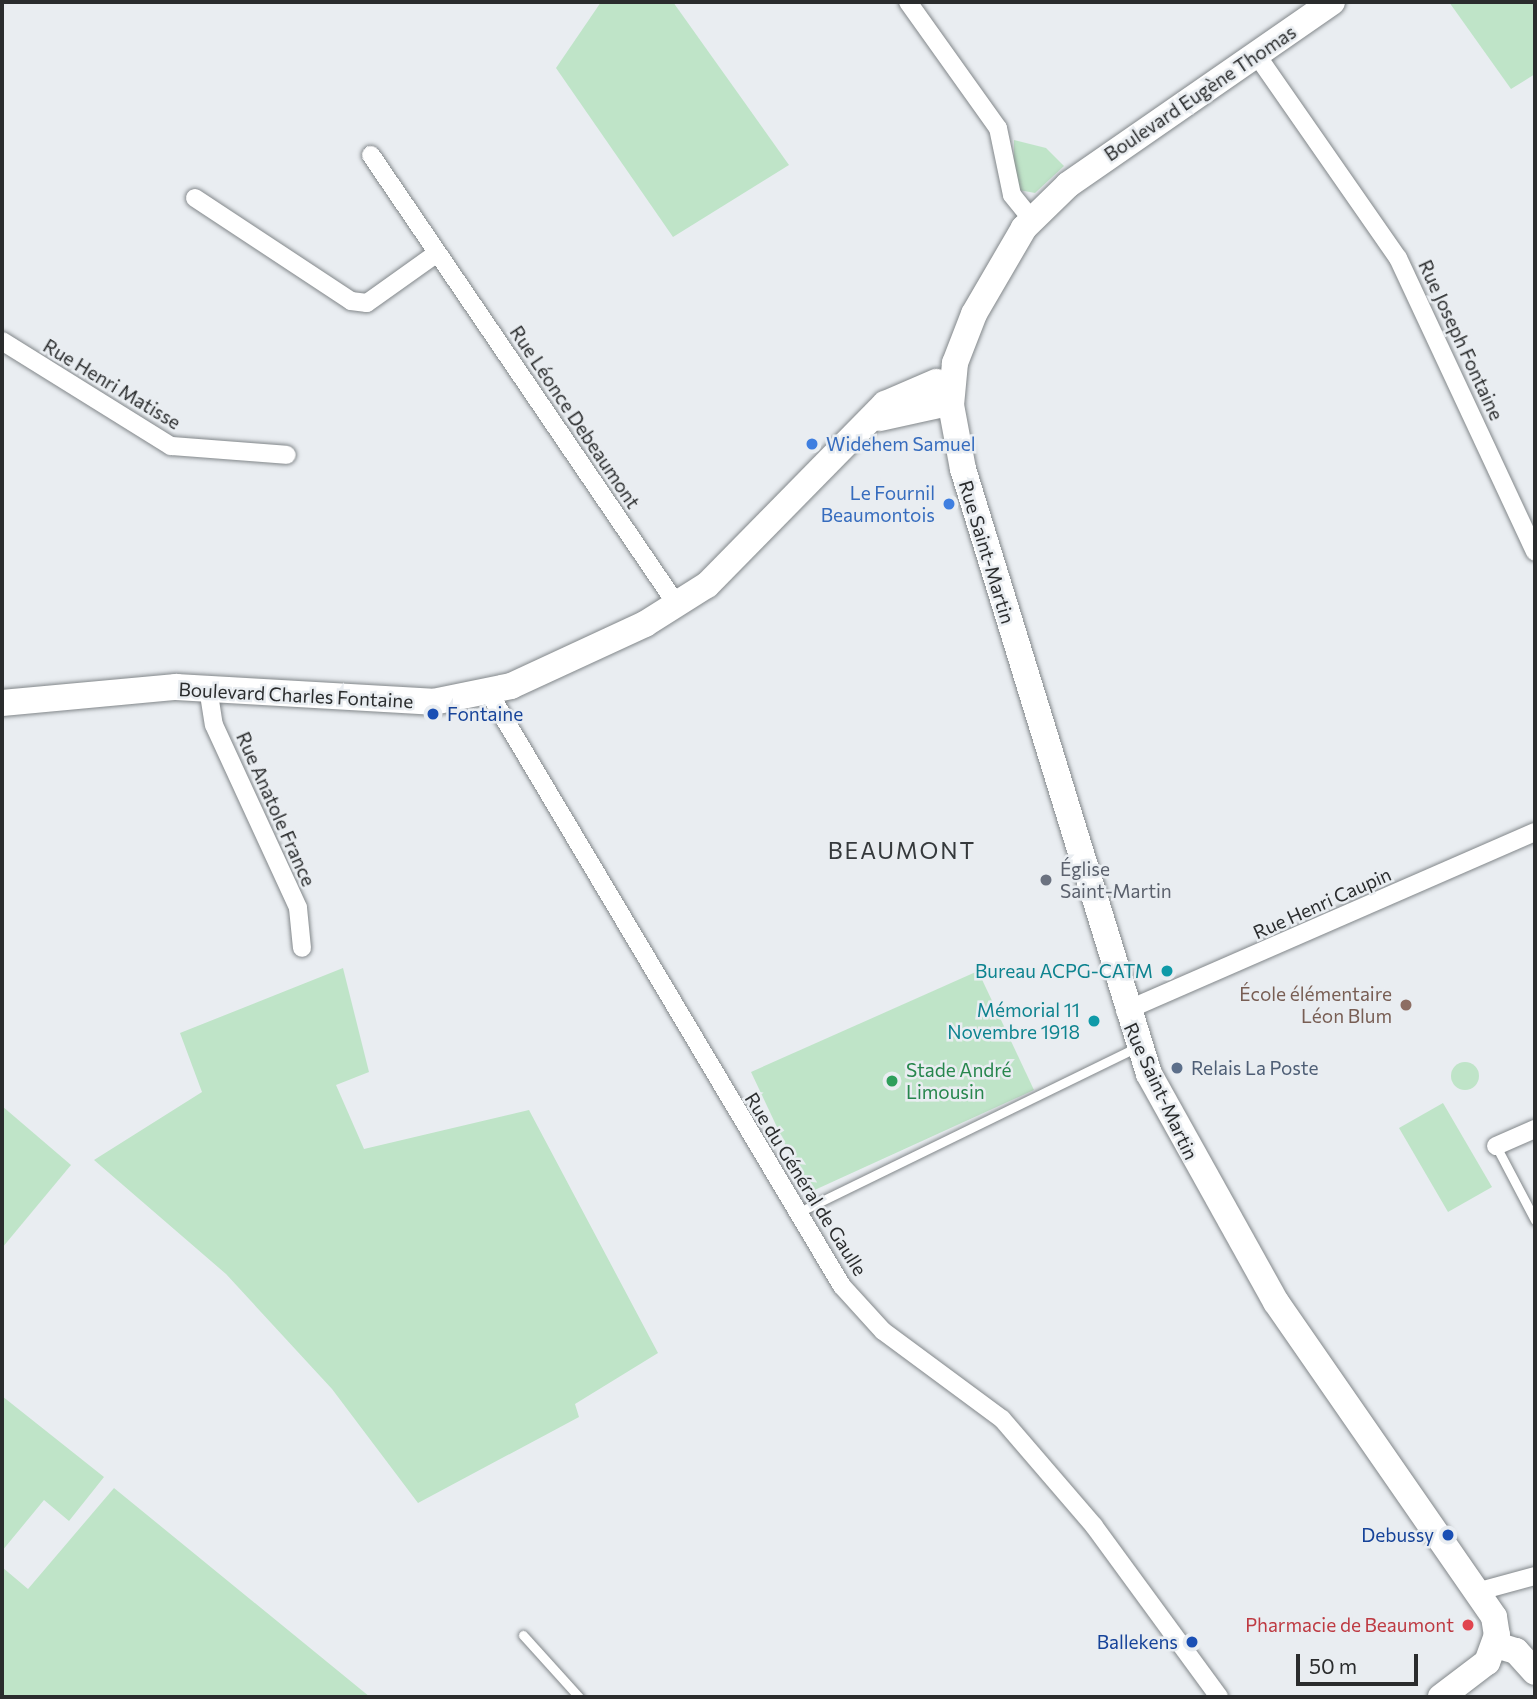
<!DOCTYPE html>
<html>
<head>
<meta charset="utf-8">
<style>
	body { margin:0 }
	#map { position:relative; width:1537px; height:1699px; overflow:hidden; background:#e9edf1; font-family:Commissioner,sans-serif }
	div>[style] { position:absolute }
	.green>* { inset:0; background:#bfe4c8 }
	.round { border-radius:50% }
	.roads { filter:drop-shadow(0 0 2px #82878a) drop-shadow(0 0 2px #82878a) }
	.lane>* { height:9px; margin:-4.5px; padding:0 4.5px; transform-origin:4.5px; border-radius:4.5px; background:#fff }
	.street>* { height:18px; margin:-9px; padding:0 9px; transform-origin:9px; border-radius:9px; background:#fff }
	.secondary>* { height:26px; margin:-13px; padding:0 13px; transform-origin:13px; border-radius:13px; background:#fff }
	.dots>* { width:19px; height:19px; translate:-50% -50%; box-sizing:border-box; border:4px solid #e9edf1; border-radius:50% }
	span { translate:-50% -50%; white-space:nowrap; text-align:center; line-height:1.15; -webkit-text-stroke:5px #e9edf1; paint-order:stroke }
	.street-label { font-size:19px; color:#2a2c2d }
	.shop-label { font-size:19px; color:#366cbe }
	.left { translate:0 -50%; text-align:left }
	.right { translate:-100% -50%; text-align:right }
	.transit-label { font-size:19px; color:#164399 }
	.worship-label { font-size:19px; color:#5b616d }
	.culture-label { font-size:19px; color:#0d838f }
	.education-label { font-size:19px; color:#785e54 }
	.service-label { font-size:19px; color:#4e5e75 }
	.leisure-label { font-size:19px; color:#27864d }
	.health-label { font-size:19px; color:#be3a42 }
	.quarter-label { font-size:23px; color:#35393c; letter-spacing:2px }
	.frame { position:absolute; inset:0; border:4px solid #2a2c2d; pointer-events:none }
	.scale { position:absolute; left:1296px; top:1654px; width:122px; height:32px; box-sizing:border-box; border:4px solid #2a2c2d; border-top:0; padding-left:9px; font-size:21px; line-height:24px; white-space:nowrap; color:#2a2c2d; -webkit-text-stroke:5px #e9edf1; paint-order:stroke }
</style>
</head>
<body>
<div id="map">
	<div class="green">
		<div style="clip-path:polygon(601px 2px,673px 2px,789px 165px,673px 237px,556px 68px)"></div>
		<div style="clip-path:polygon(1449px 2px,1535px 2px,1535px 74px,1511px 89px)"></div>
		<div style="clip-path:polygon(1014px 140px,1046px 148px,1064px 166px,1035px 193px,1019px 190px,1014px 179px)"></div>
		<div style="clip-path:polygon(343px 968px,369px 1072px,336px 1085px,364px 1149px,529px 1110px,658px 1353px,575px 1404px,579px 1417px,418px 1503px,332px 1389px,226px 1274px,94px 1160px,202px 1092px,180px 1033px)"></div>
		<div style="clip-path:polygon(978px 971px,1034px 1090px,808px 1193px,751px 1072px)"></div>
		<div class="round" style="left:1451px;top:1062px;width:28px;height:28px"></div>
		<div style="clip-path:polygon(1443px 1103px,1492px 1187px,1448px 1212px,1399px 1128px)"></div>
		<div style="clip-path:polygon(2px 1106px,71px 1165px,2px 1248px)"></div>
		<div style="clip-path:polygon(2px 1396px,104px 1477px,69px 1521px,44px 1500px,2px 1551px)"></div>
		<div style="clip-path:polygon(114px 1488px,370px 1697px,2px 1697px,2px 1567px,28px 1589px)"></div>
	</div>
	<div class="roads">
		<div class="lane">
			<div style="left:1496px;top:1146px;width:84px;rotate:62.2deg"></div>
			<div style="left:797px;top:1213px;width:378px;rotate:-26deg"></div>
			<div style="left:523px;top:1635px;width:84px;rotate:47.9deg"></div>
		</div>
		<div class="street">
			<div style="left:908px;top:2px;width:155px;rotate:54.5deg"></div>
			<div style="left:998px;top:128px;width:68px;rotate:78.2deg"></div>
			<div style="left:1012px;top:195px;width:32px;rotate:51deg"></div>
			<div style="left:1256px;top:54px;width:249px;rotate:55.2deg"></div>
			<div style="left:1398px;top:258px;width:324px;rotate:65deg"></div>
			<div style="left:371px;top:155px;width:544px;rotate:55.78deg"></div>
			<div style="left:195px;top:198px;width:187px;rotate:33.4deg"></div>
			<div style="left:351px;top:301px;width:16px;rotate:7deg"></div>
			<div style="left:367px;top:303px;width:86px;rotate:-35.5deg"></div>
			<div style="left:2px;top:341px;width:199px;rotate:31.9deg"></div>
			<div style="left:171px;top:446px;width:116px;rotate:4.4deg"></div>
			<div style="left:208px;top:688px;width:37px;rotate:81deg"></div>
			<div style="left:214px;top:725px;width:201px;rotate:65.3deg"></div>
			<div style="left:298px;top:908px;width:40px;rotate:84.3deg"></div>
			<div style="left:489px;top:693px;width:690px;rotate:59.24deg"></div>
			<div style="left:842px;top:1286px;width:61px;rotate:47.7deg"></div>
			<div style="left:883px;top:1331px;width:148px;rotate:36.5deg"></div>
			<div style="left:1002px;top:1419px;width:141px;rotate:49.3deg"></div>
			<div style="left:1094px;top:1526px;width:212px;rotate:53.8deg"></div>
			<div style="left:1125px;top:1011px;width:447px;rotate:-23.6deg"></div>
			<div style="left:1496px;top:1146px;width:43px;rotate:-23.6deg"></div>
			<div style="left:1476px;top:1592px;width:61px;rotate:-15.2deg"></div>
		</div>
		<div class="secondary">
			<div style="left:1332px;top:2px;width:321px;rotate:145.3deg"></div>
			<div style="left:1068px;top:185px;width:62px;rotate:135.7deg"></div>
			<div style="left:1024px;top:228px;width:99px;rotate:120.2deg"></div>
			<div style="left:974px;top:314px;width:53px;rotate:111.2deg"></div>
			<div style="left:955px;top:363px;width:42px;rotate:95.4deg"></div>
			<div style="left:951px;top:405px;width:65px;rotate:79.4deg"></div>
			<div style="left:963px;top:469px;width:633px;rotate:72.91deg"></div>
			<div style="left:1149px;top:1074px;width:261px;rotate:60.9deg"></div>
			<div style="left:1276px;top:1302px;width:383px;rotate:55.3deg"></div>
			<div style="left:1494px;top:1617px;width:18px;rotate:81deg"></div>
			<div style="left:1497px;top:1635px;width:29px;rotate:110deg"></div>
			<div style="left:1487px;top:1662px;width:58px;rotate:142.7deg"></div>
			<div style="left:880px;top:418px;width:60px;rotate:-12.4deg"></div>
			<div style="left:2px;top:703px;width:175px;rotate:-5.3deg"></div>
			<div style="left:176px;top:687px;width:257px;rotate:3.3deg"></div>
			<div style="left:433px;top:702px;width:80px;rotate:-11.6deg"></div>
			<div style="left:511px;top:686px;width:148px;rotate:-24.8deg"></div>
			<div style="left:645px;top:624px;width:73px;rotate:-32.2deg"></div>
			<div style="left:707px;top:585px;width:254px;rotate:-45.5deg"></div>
			<div style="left:885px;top:404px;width:56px;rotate:-23.3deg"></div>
			<div style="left:1496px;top:1645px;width:21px;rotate:17deg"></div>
			<div style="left:1516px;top:1651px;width:28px;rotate:48deg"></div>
		</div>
	</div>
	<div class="dots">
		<div style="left:812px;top:444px;background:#3f7fe0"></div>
		<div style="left:949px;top:504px;background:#3f7fe0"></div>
		<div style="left:433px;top:714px;background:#1a4fb4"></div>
		<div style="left:1046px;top:880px;background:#6b7280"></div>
		<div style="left:1167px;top:971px;background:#0f9aa8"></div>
		<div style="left:1406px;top:1005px;background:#8d6e63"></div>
		<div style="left:1094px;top:1021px;background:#0f9aa8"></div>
		<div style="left:1177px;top:1068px;background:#5c6f8a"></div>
		<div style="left:892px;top:1081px;background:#2e9e5b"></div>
		<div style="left:1448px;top:1535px;background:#1a4fb4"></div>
		<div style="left:1468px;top:1625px;background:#e0444e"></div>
		<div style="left:1192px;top:1642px;background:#1a4fb4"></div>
	</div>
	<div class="street-label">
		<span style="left:1200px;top:93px;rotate:-34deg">Boulevard Eugène Thomas</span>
		<span style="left:1461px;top:340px;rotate:65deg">Rue Joseph Fontaine</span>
		<span style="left:112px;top:384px;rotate:31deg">Rue Henri Matisse</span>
		<span style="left:575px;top:417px;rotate:56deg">Rue Léonce Debeaumont</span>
		<span style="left:987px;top:552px;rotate:73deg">Rue Saint-Martin</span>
		<span style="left:296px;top:695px;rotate:3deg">Boulevard Charles Fontaine</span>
		<span style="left:276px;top:809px;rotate:66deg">Rue Anatole France</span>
		<span style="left:1322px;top:903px;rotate:-24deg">Rue Henri Caupin</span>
		<span style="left:1161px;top:1091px;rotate:65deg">Rue Saint-Martin</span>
		<span style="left:806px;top:1184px;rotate:58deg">Rue du Général de Gaulle</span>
	</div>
	<div class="shop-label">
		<span class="left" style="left:826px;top:444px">Widehem Samuel</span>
		<span class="right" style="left:935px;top:504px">Le Fournil<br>Beaumontois</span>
	</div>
	<div class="transit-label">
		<span class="left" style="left:447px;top:714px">Fontaine</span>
		<span class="right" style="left:1434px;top:1535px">Debussy</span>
		<span class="right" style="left:1178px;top:1642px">Ballekens</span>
	</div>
	<div class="worship-label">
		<span class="left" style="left:1060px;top:880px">Église<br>Saint-Martin</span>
	</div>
	<div class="culture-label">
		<span class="right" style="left:1153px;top:971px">Bureau ACPG-CATM</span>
		<span class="right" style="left:1080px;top:1021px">Mémorial 11<br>Novembre 1918</span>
	</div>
	<div class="education-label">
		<span class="right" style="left:1392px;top:1005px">École élémentaire<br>Léon Blum</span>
	</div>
	<div class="service-label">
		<span class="left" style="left:1191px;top:1068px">Relais La Poste</span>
	</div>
	<div class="leisure-label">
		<span class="left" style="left:906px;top:1081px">Stade André<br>Limousin</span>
	</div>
	<div class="health-label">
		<span class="right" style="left:1454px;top:1625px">Pharmacie de Beaumont</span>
	</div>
	<div class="quarter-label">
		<span style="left:902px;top:850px">BEAUMONT</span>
	</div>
	<div class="frame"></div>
	<div class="scale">50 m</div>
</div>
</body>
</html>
